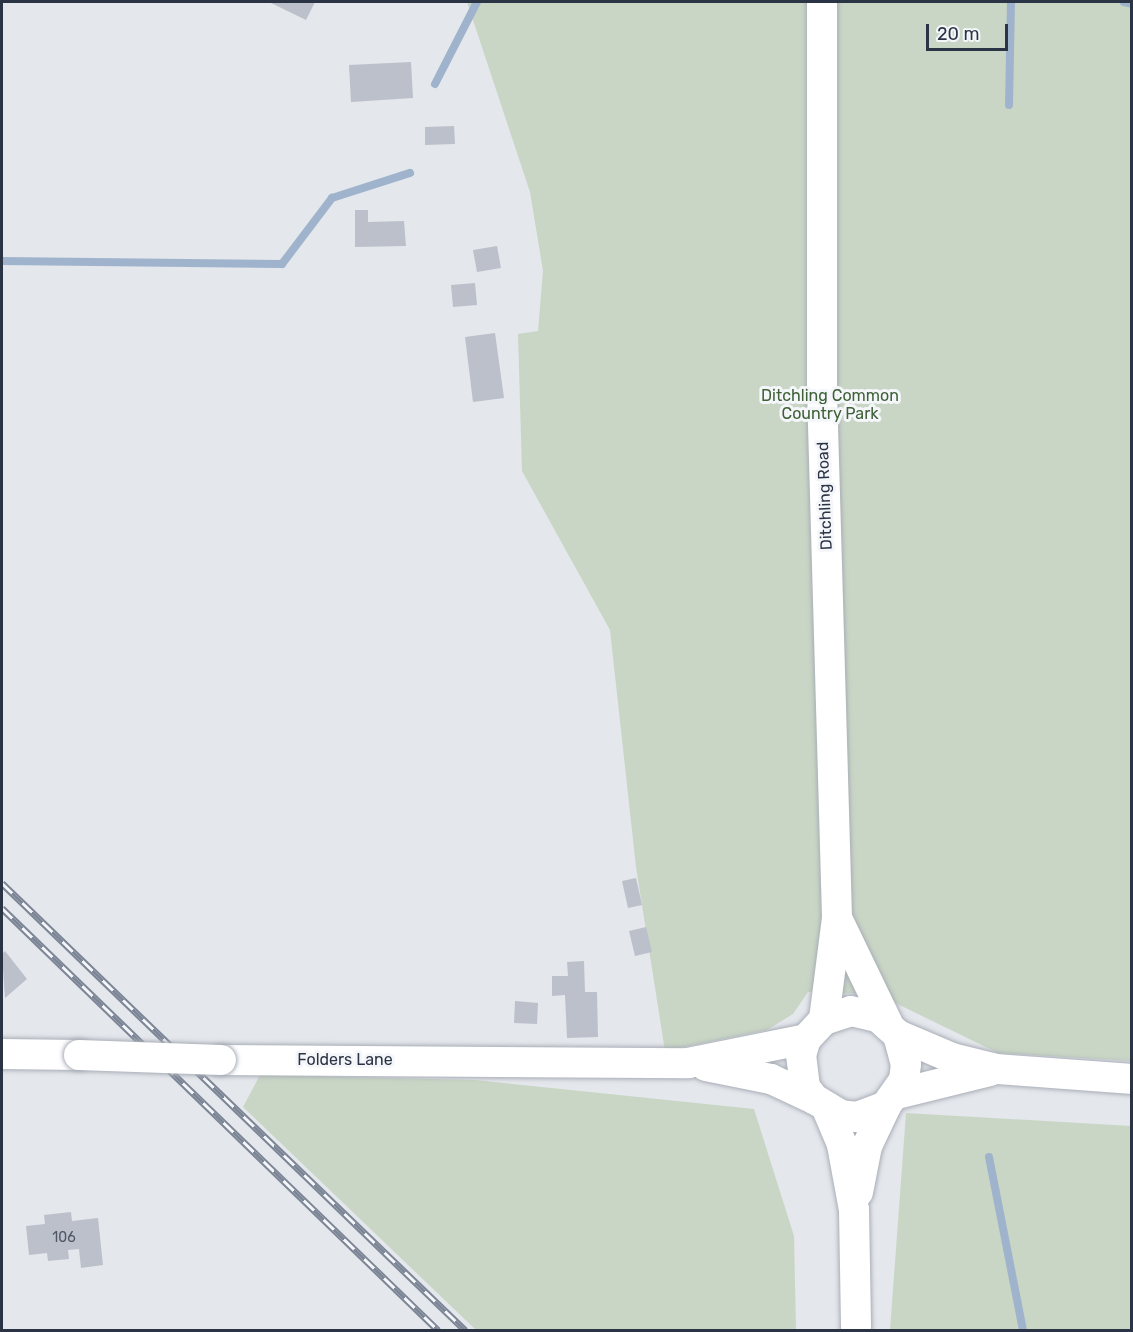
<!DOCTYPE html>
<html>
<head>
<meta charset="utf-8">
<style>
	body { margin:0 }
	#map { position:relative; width:1133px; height:1332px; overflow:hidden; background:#e4e7ec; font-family:Rubik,sans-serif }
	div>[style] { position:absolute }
	.green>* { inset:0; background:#c9d6c5 }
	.stream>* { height:8px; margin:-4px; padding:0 4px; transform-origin:4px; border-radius:4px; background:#9fb4cc }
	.building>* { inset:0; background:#bbc0ca }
	.roads { filter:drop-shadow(0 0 2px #a9aeb7) drop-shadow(0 0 2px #a9aeb7) }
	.secondary>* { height:30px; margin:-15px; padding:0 15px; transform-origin:15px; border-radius:15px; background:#fff }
	.rail>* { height:7px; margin-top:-3.5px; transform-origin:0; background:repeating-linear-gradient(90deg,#f4f6f9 0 14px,#7d8696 0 28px); box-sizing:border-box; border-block:2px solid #7d8696 }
	.bridges { filter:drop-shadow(0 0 2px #a9aeb7) drop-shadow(0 0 2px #a9aeb7) }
	.secondary-bridge>* { height:30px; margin:-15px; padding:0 15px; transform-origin:15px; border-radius:15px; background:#fff }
	span { translate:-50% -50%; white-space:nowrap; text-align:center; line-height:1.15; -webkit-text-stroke:6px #f4f6f9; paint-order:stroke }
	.number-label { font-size:14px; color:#4f5766 }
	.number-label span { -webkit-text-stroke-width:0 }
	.park-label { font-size:16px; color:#3f6138 }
	.street-label { font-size:16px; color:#2b3445 }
	.frame { position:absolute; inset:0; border:3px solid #2b3445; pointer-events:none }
	.scale { position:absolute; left:926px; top:24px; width:82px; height:27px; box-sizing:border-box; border:3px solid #2b3445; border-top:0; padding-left:8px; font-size:18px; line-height:21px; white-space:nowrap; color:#2b3445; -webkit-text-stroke:4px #f4f6f9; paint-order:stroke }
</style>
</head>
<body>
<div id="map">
	<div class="green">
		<div style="clip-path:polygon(467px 2px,1131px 2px,1131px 1061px,998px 1053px,877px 994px,808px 992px,793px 1014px,767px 1030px,665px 1051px,636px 867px,610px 630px,522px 471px,518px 334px,538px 331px,543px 271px,530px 192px)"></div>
		<div style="clip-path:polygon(260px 1075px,475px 1080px,754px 1109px,794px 1236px,796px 1330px,476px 1330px,243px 1107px)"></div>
		<div style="clip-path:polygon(906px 1113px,1131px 1126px,1131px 1330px,890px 1330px)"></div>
	</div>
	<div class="stream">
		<div style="left:1124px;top:2px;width:8px;rotate:14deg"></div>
		<div style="left:435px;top:84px;width:92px;rotate:-62.9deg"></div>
		<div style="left:1009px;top:105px;width:103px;rotate:-88.9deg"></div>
		<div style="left:2px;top:261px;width:280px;rotate:0.6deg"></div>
		<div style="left:282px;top:264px;width:83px;rotate:-52.9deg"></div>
		<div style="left:332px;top:198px;width:82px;rotate:-17.8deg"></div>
		<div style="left:989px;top:1157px;width:176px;rotate:78.9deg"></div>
	</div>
	<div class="building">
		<div style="clip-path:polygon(269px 2px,315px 2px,306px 20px)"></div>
		<div style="clip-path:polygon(411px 62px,413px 98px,351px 102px,349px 65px)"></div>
		<div style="clip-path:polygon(454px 126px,455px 144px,425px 145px,425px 127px)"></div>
		<div style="clip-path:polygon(355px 210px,368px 210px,368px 222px,404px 221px,406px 246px,355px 247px)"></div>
		<div style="clip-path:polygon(497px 246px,501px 268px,477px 272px,473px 250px)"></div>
		<div style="clip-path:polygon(475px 283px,477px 305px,453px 307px,451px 285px)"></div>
		<div style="clip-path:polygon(495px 333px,504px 398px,473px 402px,465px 337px)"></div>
		<div style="clip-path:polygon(636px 878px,642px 905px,628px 908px,622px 881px)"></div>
		<div style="clip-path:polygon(646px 927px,652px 952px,635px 956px,629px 931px)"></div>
		<div style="clip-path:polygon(5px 951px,27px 979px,5px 998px,2px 954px)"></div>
		<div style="clip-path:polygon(584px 961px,585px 992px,597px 992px,598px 1037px,567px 1038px,565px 995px,552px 996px,552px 976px,568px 976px,567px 962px)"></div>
		<div style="clip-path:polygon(515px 1001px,538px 1003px,537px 1024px,514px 1023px)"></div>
		<div style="clip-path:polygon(71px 1212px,72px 1221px,98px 1218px,103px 1265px,81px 1268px,79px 1249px,68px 1250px,69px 1259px,48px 1261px,47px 1253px,29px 1255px,26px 1226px,45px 1224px,44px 1215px)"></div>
	</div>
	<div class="roads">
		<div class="secondary">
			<div style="left:822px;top:2px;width:388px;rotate:90deg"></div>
			<div style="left:822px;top:390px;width:528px;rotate:88.37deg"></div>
			<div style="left:837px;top:918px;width:103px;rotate:97.3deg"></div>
			<div style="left:837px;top:918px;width:118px;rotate:64.3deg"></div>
			<div style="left:898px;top:1035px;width:30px;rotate:75deg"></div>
			<div style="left:906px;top:1064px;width:16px;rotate:97deg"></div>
			<div style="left:904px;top:1080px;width:32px;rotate:125deg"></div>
			<div style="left:886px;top:1106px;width:31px;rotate:159deg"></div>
			<div style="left:857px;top:1117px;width:16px;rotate:-173deg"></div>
			<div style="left:841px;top:1115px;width:31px;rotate:-149deg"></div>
			<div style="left:814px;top:1099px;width:15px;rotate:-127deg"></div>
			<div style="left:805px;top:1087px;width:32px;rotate:-97deg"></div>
			<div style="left:801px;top:1055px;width:17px;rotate:-73deg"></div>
			<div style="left:806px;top:1039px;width:26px;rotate:-47deg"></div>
			<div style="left:824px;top:1020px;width:28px;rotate:-18deg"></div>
			<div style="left:851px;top:1011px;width:28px;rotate:13deg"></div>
			<div style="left:878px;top:1017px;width:27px;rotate:42deg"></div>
			<div style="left:898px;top:1035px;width:59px;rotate:23.1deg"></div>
			<div style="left:952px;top:1058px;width:45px;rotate:14deg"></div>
			<div style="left:996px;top:1069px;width:136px;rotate:4.2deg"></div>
			<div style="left:2px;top:1054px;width:77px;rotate:0.7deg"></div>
			<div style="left:221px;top:1060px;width:467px;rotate:0.4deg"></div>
			<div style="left:688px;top:1063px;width:120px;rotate:-11.5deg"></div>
			<div style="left:706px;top:1066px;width:66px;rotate:11.3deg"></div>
			<div style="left:771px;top:1079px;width:47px;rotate:24.9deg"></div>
			<div style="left:897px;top:1094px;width:96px;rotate:-13.9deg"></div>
			<div style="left:827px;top:1109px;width:39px;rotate:67deg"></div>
			<div style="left:842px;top:1145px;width:66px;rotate:79.5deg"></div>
			<div style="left:854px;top:1210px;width:120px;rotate:89deg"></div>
			<div style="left:858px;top:1192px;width:47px;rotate:-78.9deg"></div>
			<div style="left:867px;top:1146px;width:44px;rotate:-64.6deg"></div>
		</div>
	</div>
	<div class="rail">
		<div style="left:2px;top:883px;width:644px;rotate:43.99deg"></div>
		<div style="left:2px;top:908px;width:607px;rotate:44.07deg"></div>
	</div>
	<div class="bridges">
		<div class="secondary-bridge">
			<div style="left:79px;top:1055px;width:142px;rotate:2deg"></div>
		</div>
	</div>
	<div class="number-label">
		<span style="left:64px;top:1238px">106</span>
	</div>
	<div class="park-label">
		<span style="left:830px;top:405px">Ditchling Common<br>Country Park</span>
	</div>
	<div class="street-label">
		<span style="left:825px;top:496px;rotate:-92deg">Ditchling Road</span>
		<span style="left:345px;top:1060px">Folders Lane</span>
	</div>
	<div class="frame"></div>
	<div class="scale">20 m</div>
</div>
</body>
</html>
